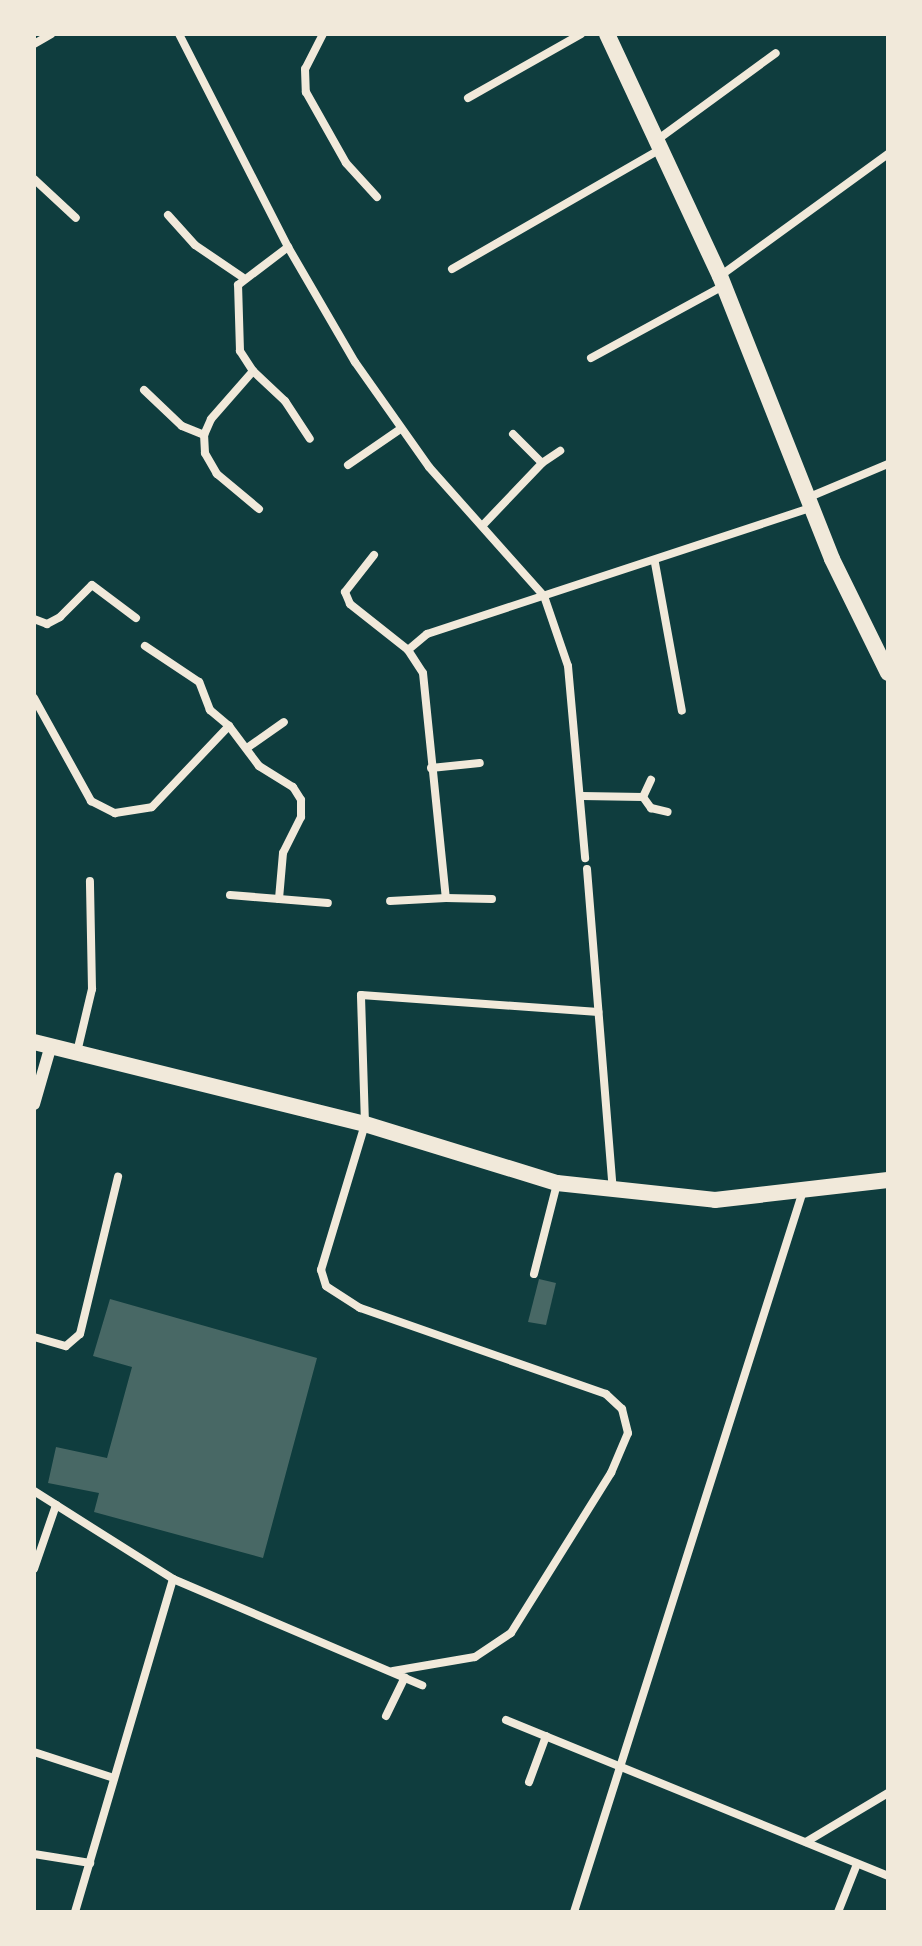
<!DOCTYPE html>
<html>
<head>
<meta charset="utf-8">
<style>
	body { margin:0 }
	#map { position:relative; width:922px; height:1946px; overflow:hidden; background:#0f3d3e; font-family:Cabin,sans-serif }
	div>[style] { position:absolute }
	.building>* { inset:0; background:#486865 }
	.minor>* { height:8px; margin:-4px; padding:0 4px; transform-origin:4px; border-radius:4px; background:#f1e9da }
	.tertiary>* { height:12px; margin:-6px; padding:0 6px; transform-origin:6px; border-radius:6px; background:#f1e9da }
	.primary>* { height:16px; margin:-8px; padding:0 8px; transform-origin:8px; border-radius:8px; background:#f1e9da }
	.trunk>* { height:16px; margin:-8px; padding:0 8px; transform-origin:8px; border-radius:8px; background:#f1e9da }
	span { translate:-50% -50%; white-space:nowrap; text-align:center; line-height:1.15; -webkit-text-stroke:6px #f1e9da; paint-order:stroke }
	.frame { position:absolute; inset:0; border:36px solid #f1e9da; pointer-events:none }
</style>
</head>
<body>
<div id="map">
	<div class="building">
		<div style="clip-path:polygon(539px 1279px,556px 1283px,546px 1325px,528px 1322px)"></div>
		<div style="clip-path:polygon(110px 1299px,317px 1358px,263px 1558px,94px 1512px,99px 1493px,48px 1483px,56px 1447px,107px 1458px,132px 1367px,93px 1356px)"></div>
	</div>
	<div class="minor">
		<div style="left:179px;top:34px;width:239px;rotate:62.9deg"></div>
		<div style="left:288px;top:247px;width:133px;rotate:59.8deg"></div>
		<div style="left:355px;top:362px;width:128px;rotate:54.8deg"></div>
		<div style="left:429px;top:467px;width:173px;rotate:48.3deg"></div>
		<div style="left:544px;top:596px;width:74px;rotate:71.1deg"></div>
		<div style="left:568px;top:666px;width:193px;rotate:84.9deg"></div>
		<div style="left:323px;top:34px;width:39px;rotate:117deg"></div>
		<div style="left:305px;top:69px;width:23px;rotate:88deg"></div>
		<div style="left:306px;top:92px;width:81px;rotate:60.6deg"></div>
		<div style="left:346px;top:163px;width:46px;rotate:47.6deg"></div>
		<div style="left:34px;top:44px;width:20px;rotate:-30deg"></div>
		<div style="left:468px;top:98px;width:130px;rotate:-29.5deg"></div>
		<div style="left:657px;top:140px;width:147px;rotate:-36.2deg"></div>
		<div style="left:34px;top:179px;width:57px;rotate:42.9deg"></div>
		<div style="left:168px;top:215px;width:40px;rotate:48deg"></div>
		<div style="left:195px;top:245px;width:57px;rotate:34.2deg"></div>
		<div style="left:452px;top:269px;width:241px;rotate:-29.9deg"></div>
		<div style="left:720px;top:276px;width:208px;rotate:-36deg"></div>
		<div style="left:591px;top:358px;width:150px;rotate:-28.6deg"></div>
		<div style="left:253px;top:371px;width:44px;rotate:43.2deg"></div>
		<div style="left:285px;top:401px;width:45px;rotate:56.7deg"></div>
		<div style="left:144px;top:390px;width:52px;rotate:43.5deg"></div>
		<div style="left:182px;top:426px;width:24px;rotate:22deg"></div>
		<div style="left:542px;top:463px;width:22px;rotate:-34deg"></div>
		<div style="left:348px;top:465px;width:62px;rotate:-34.5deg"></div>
		<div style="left:807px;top:498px;width:88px;rotate:-22.8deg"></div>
		<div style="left:259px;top:509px;width:55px;rotate:-140.2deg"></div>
		<div style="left:217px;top:474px;width:24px;rotate:-120deg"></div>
		<div style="left:205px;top:453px;width:18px;rotate:-93deg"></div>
		<div style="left:204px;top:435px;width:17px;rotate:-66deg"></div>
		<div style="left:211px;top:419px;width:64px;rotate:-48.8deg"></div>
		<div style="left:253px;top:371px;width:24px;rotate:-123deg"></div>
		<div style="left:240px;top:351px;width:66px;rotate:-91.7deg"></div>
		<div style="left:238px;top:285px;width:63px;rotate:-37.2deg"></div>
		<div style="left:484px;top:524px;width:84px;rotate:-46.4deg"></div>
		<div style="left:542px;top:463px;width:41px;rotate:-135deg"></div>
		<div style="left:374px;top:555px;width:47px;rotate:128.1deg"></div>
		<div style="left:345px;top:592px;width:13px;rotate:67deg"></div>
		<div style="left:350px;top:604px;width:74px;rotate:38.4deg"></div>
		<div style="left:408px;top:650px;width:27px;rotate:57deg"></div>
		<div style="left:423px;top:673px;width:226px;rotate:84.2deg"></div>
		<div style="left:446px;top:898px;width:56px;rotate:176.9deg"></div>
		<div style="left:655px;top:563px;width:150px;rotate:79.7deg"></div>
		<div style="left:34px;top:619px;width:14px;rotate:21deg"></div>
		<div style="left:47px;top:624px;width:15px;rotate:-28deg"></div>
		<div style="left:60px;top:617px;width:45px;rotate:-45deg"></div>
		<div style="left:92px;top:585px;width:55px;rotate:36.9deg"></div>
		<div style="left:408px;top:650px;width:25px;rotate:-40deg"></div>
		<div style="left:427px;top:634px;width:404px;rotate:-18.2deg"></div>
		<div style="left:34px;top:698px;width:118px;rotate:61deg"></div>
		<div style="left:91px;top:801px;width:27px;rotate:27deg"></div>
		<div style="left:115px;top:813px;width:37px;rotate:-9deg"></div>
		<div style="left:152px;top:807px;width:112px;rotate:-46.5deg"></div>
		<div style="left:229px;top:726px;width:25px;rotate:-140deg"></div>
		<div style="left:210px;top:710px;width:30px;rotate:-111deg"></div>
		<div style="left:199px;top:682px;width:65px;rotate:-146.3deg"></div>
		<div style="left:229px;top:726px;width:50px;rotate:53.1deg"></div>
		<div style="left:259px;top:766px;width:40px;rotate:32deg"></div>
		<div style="left:293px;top:787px;width:15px;rotate:58deg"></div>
		<div style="left:301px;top:800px;width:17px;rotate:90deg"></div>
		<div style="left:301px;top:817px;width:40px;rotate:116.6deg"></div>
		<div style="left:283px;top:853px;width:46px;rotate:95deg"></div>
		<div style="left:279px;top:899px;width:49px;rotate:4.7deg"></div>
		<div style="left:247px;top:748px;width:45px;rotate:-35.1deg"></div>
		<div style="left:431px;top:768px;width:49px;rotate:-5.8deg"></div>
		<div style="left:582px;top:796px;width:61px;rotate:0.9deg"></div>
		<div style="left:643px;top:797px;width:14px;rotate:54deg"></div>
		<div style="left:651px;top:808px;width:17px;rotate:13deg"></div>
		<div style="left:643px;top:797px;width:19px;rotate:-65deg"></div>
		<div style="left:587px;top:869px;width:323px;rotate:85.4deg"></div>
		<div style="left:230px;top:895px;width:49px;rotate:4.7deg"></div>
		<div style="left:446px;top:898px;width:46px;rotate:1.2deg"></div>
		<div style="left:77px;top:1052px;width:65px;rotate:-76.6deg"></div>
		<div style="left:92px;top:989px;width:108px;rotate:-91.1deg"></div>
		<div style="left:534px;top:1274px;width:93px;rotate:-75.7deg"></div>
		<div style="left:34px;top:1337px;width:33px;rotate:16deg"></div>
		<div style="left:66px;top:1346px;width:18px;rotate:-41deg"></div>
		<div style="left:80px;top:1334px;width:162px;rotate:-76.4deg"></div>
		<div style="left:34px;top:1491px;width:165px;rotate:32.3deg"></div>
		<div style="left:173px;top:1579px;width:271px;rotate:23.1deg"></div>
		<div style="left:34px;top:1569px;width:68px;rotate:-71deg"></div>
		<div style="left:393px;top:1671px;width:83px;rotate:-9.7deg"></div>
		<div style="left:475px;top:1657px;width:43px;rotate:-33.7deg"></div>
		<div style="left:511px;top:1633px;width:189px;rotate:-58deg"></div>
		<div style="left:611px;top:1473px;width:43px;rotate:-67deg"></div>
		<div style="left:628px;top:1433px;width:25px;rotate:-104deg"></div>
		<div style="left:622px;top:1409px;width:22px;rotate:-137deg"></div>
		<div style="left:606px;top:1394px;width:261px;rotate:-160.7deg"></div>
		<div style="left:360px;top:1308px;width:40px;rotate:-147.1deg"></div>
		<div style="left:326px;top:1286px;width:17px;rotate:-107deg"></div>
		<div style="left:321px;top:1270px;width:152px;rotate:-73.2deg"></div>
		<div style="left:365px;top:1124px;width:129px;rotate:-91.8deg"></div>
		<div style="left:361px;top:995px;width:238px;rotate:4.1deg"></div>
		<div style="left:386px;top:1716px;width:43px;rotate:-64deg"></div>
		<div style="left:506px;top:1720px;width:413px;rotate:22.2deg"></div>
		<div style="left:34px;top:1752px;width:84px;rotate:18deg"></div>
		<div style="left:529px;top:1782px;width:49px;rotate:-69.7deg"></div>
		<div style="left:806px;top:1842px;width:96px;rotate:-30.9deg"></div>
		<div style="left:34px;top:1854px;width:57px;rotate:9.1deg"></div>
		<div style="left:75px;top:1912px;width:347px;rotate:-73.6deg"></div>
		<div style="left:574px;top:1912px;width:756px;rotate:-72.38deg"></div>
		<div style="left:838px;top:1912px;width:52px;rotate:-68.4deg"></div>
	</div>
	<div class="tertiary">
		<div style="left:34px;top:1104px;width:61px;rotate:-73.9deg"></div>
	</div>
	<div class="primary">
		<div style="left:607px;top:34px;width:267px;rotate:65deg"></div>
		<div style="left:720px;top:276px;width:304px;rotate:68.4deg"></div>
		<div style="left:832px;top:559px;width:127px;rotate:63.8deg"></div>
	</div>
	<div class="trunk">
		<div style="left:34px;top:1042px;width:341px;rotate:13.9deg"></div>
		<div style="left:365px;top:1124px;width:201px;rotate:17.1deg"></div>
		<div style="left:557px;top:1183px;width:159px;rotate:6.1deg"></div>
		<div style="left:715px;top:1200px;width:174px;rotate:-6.6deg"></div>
	</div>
	<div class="frame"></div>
</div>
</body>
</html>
